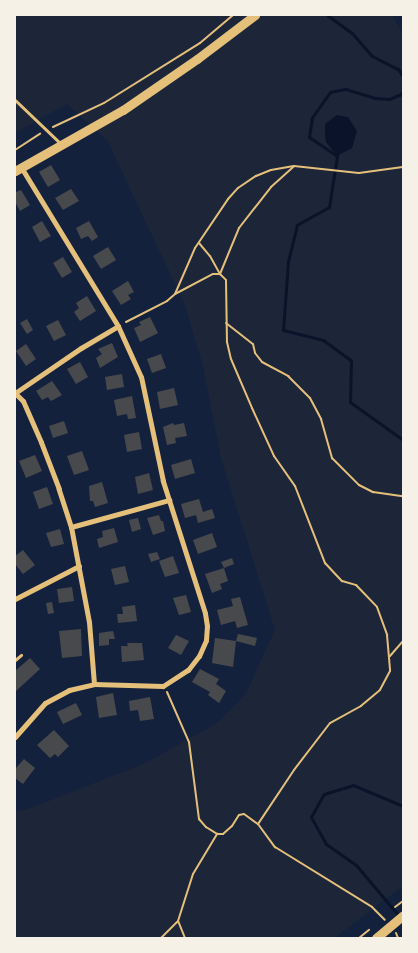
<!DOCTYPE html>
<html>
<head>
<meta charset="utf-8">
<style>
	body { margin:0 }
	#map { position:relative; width:418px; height:953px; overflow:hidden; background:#14213d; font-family:"Golos Text",sans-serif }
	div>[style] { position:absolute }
	.green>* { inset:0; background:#1d2539 }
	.water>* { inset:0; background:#0b132b }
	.stream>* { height:3px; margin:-1.5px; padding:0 1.5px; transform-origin:1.5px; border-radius:1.5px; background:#0b132b }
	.building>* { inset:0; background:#48494c }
	.path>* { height:2px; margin:-1px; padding:0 1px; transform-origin:1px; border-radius:1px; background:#e5c07b }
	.service>* { height:3px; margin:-1.5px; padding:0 1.5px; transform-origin:1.5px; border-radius:1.5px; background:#e5c07b }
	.minor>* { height:5px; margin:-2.5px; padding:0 2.5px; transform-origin:2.5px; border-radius:2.5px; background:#e5c07b }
	.tertiary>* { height:9px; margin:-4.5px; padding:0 4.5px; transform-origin:4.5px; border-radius:4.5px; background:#e5c07b }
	span { translate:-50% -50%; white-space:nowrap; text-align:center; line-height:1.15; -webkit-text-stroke:4.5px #f6f1e7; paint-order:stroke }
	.frame { position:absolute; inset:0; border:16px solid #f6f1e7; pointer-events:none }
</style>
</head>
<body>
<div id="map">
	<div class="green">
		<div style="clip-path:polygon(15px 15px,392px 15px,403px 35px,403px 886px,334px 938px,15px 938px,15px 811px,28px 809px,146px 763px,217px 723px,245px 695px,275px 630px,221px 458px,203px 366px,185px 305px,107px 140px,67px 104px,15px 133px)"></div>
	</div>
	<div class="water">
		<div style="clip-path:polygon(337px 115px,348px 117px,357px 131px,352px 148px,337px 156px,326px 142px,325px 135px,325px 124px)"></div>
	</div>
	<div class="stream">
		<div style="left:327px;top:15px;width:31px;rotate:36deg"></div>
		<div style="left:352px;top:33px;width:30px;rotate:49deg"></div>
		<div style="left:372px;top:56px;width:29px;rotate:27deg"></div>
		<div style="left:398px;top:69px;width:9px;rotate:54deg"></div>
		<div style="left:403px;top:91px;width:4px;rotate:124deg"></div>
		<div style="left:401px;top:94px;width:13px;rotate:157deg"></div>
		<div style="left:389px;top:99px;width:14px;rotate:-176deg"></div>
		<div style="left:375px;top:98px;width:31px;rotate:-163deg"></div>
		<div style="left:345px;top:89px;width:15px;rotate:169deg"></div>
		<div style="left:330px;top:92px;width:32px;rotate:125deg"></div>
		<div style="left:312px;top:118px;width:19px;rotate:99deg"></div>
		<div style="left:309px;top:137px;width:34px;rotate:34deg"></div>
		<div style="left:337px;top:156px;width:52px;rotate:98.9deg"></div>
		<div style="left:329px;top:207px;width:37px;rotate:151deg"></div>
		<div style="left:297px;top:225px;width:37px;rotate:104deg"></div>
		<div style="left:288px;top:261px;width:69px;rotate:94.1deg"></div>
		<div style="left:283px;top:330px;width:41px;rotate:14deg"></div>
		<div style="left:323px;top:340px;width:34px;rotate:36deg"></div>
		<div style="left:351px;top:360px;width:42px;rotate:91.4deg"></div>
		<div style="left:350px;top:402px;width:65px;rotate:35.6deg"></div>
		<div style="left:399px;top:916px;width:67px;rotate:-130.1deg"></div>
		<div style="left:356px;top:865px;width:37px;rotate:-145deg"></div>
		<div style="left:326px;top:844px;width:31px;rotate:-119deg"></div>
		<div style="left:311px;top:817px;width:26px;rotate:-61deg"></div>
		<div style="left:324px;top:794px;width:30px;rotate:-17deg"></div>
		<div style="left:353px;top:785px;width:54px;rotate:22.8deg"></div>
	</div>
	<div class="building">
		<div style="clip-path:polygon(51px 165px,60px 180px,48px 187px,39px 172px)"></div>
		<div style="clip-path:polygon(71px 189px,79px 201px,63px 210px,55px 198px)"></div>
		<div style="clip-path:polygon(15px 190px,16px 192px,21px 190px,30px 205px,20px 211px,15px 202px)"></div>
		<div style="clip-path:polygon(42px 221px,51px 236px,40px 242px,32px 227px)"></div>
		<div style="clip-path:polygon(89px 221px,98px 237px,92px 241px,88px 236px,81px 239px,76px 228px)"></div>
		<div style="clip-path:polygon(108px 247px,116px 260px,101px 269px,93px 256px)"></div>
		<div style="clip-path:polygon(63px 257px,72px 272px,62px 278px,53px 263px)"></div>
		<div style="clip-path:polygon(128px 281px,134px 292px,128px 295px,131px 299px,121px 305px,112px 291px)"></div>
		<div style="clip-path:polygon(87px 296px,96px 311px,80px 321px,74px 312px,79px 308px,76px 303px)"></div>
		<div style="clip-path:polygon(150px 317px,158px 333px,140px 342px,134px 328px,141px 325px,139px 322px)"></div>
		<div style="clip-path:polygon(27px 319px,33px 330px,27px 334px,20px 323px)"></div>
		<div style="clip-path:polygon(58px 320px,66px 335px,54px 341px,46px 326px)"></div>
		<div style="clip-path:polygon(112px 343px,118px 357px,100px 368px,96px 358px,102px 354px,98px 349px)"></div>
		<div style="clip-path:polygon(26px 344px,36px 359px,26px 366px,16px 351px)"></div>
		<div style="clip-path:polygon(161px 354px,166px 368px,152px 373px,147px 359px)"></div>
		<div style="clip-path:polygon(80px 362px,88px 377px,76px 384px,67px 369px)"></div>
		<div style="clip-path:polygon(122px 374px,124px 387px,107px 390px,105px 377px)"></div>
		<div style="clip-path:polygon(52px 381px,62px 395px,51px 401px,48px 397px,42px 400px,36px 391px)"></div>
		<div style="clip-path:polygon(174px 388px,178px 405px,160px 409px,157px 392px)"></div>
		<div style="clip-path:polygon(132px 396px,136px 418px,128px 419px,127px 414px,117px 416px,114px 400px)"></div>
		<div style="clip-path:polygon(64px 421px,68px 433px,53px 438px,49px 426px)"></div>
		<div style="clip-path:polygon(173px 423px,174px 425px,184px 423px,187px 436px,175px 438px,176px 443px,167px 445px,163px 427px)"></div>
		<div style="clip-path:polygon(139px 432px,142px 449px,127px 452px,124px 435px)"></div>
		<div style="clip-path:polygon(82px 451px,89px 470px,74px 475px,67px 456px)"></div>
		<div style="clip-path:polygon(35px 455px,42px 471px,26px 478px,19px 461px)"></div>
		<div style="clip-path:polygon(191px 459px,195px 473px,175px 479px,171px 465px)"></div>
		<div style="clip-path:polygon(149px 473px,153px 490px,138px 494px,135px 477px)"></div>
		<div style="clip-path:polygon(102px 482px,108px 503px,95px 507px,93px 501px,90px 501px,89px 486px)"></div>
		<div style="clip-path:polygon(47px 487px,53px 504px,39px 509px,33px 492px)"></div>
		<div style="clip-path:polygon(199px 499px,203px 512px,212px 509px,215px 518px,198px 523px,196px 515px,185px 518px,181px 504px)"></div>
		<div style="clip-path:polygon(159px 515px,161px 521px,163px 521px,165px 531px,153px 535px,147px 518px)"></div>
		<div style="clip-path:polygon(138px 518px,141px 529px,132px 532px,129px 520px)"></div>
		<div style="clip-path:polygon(114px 528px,118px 542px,99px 548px,97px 539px,103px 537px,102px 531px)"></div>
		<div style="clip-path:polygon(60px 529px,64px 544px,51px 547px,46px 533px)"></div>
		<div style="clip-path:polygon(212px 533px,217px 547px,198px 554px,193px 540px)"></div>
		<div style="clip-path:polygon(23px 550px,35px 565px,23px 574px,15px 564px,15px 556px)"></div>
		<div style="clip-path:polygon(157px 552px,160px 559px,151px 562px,148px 554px)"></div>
		<div style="clip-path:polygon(173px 556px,179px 573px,165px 577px,159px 561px)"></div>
		<div style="clip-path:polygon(232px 558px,234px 564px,224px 568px,221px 562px)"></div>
		<div style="clip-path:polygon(125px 566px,129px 582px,115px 585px,111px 569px)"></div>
		<div style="clip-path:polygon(224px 568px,228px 581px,220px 584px,222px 589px,212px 593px,205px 574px)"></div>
		<div style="clip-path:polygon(72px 587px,74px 601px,59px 603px,57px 589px)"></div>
		<div style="clip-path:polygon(186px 595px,191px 612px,179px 615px,173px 598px)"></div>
		<div style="clip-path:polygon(240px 597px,248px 625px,237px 628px,235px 621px,221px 625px,217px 610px,233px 606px,231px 599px)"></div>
		<div style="clip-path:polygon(52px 602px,54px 613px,48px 614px,46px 603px)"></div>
		<div style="clip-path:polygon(135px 605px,137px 621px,118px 623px,117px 614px,123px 614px,122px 607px)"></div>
		<div style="clip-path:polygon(81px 629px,82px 656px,62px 658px,59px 631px)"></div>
		<div style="clip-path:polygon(113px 631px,115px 639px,109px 639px,109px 645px,99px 646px,99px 633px)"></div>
		<div style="clip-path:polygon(238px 634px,257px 638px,255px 646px,236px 641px)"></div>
		<div style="clip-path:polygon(176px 635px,189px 641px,181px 655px,168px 648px)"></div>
		<div style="clip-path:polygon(215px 638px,236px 641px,233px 667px,212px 663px)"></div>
		<div style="clip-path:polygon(127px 643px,142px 643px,144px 660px,122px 662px,121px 646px,128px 646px)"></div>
		<div style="clip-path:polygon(30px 658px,40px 669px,15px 692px,15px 671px)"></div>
		<div style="clip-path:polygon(200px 669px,219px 679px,216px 684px,226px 691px,219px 703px,208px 695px,210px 692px,192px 682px)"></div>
		<div style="clip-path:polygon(113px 693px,117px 715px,99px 718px,96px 697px)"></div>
		<div style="clip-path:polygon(150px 697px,154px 719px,140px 721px,138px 710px,130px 711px,129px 701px)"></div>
		<div style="clip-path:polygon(76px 703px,82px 715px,63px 724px,57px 712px)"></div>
		<div style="clip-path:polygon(54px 730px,69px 746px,58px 757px,55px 754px,50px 758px,37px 745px)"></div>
		<div style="clip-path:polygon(24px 759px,35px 768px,23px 784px,15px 778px,15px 769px)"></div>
	</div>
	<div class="path">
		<div style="left:53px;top:127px;width:56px;rotate:-25.2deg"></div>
		<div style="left:104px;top:103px;width:113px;rotate:-32deg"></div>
		<div style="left:200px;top:43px;width:43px;rotate:-40.3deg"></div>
		<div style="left:15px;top:150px;width:30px;rotate:-33deg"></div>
		<div style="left:199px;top:243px;width:17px;rotate:50deg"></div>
		<div style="left:210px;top:256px;width:21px;rotate:61deg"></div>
		<div style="left:220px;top:274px;width:50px;rotate:-67.6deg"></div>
		<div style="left:239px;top:228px;width:52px;rotate:-52deg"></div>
		<div style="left:271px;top:187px;width:31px;rotate:-42deg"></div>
		<div style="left:175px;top:294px;width:43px;rotate:-27.8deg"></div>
		<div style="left:213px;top:274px;width:7px"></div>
		<div style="left:220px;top:274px;width:8px;rotate:45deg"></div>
		<div style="left:226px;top:280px;width:62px;rotate:89.1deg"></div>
		<div style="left:227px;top:342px;width:17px;rotate:77deg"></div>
		<div style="left:231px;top:359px;width:53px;rotate:66.8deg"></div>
		<div style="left:252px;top:408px;width:53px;rotate:65.4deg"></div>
		<div style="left:274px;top:456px;width:37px;rotate:55deg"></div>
		<div style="left:295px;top:486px;width:83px;rotate:68.7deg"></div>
		<div style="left:325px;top:563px;width:25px;rotate:47deg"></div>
		<div style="left:342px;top:581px;width:15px;rotate:16deg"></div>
		<div style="left:356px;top:585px;width:30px;rotate:46deg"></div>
		<div style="left:377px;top:607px;width:30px;rotate:70deg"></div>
		<div style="left:387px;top:635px;width:36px;rotate:85deg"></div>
		<div style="left:390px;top:671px;width:21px;rotate:118deg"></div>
		<div style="left:380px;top:690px;width:25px;rotate:140deg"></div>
		<div style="left:361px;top:706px;width:35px;rotate:151deg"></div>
		<div style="left:330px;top:723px;width:59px;rotate:127.5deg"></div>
		<div style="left:294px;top:770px;width:65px;rotate:123.7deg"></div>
		<div style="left:126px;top:322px;width:46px;rotate:-27.1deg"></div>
		<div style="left:167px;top:301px;width:11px;rotate:-41deg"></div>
		<div style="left:175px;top:294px;width:50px;rotate:-66.5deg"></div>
		<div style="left:195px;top:248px;width:59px;rotate:-56deg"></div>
		<div style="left:228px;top:199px;width:15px;rotate:-48deg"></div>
		<div style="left:238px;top:188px;width:22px;rotate:-34deg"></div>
		<div style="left:256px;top:176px;width:16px;rotate:-22deg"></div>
		<div style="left:271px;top:170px;width:23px;rotate:-10deg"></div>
		<div style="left:294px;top:166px;width:65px;rotate:6.1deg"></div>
		<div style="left:359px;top:173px;width:44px;rotate:-7.8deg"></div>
		<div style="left:226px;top:323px;width:34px;rotate:38deg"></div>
		<div style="left:253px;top:344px;width:9px;rotate:77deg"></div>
		<div style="left:255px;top:353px;width:11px;rotate:52deg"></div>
		<div style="left:262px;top:362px;width:30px;rotate:28deg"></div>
		<div style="left:288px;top:376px;width:31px;rotate:45deg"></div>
		<div style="left:310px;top:398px;width:24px;rotate:62deg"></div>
		<div style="left:321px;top:419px;width:41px;rotate:74.2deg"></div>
		<div style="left:332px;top:458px;width:38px;rotate:45deg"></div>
		<div style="left:359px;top:485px;width:16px;rotate:27deg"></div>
		<div style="left:373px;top:492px;width:30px;rotate:8deg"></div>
		<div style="left:390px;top:656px;width:20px;rotate:-49deg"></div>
		<div style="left:167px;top:692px;width:55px;rotate:66.3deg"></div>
		<div style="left:189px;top:742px;width:78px;rotate:82.6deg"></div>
		<div style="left:199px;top:819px;width:11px;rotate:49deg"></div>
		<div style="left:206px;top:827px;width:13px;rotate:32deg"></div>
		<div style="left:217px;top:834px;width:6px"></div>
		<div style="left:223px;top:834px;width:12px;rotate:-42deg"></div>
		<div style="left:232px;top:826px;width:13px;rotate:-58deg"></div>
		<div style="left:239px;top:815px;width:5px;rotate:-11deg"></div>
		<div style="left:244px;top:814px;width:17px;rotate:36deg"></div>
		<div style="left:258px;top:824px;width:29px;rotate:54deg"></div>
		<div style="left:275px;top:847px;width:114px;rotate:31.7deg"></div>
		<div style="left:372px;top:907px;width:18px;rotate:45deg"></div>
		<div style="left:395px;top:907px;width:10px;rotate:-37deg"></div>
		<div style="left:396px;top:933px;width:5px;rotate:68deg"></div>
		<div style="left:161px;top:938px;width:23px;rotate:-45deg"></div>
		<div style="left:185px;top:938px;width:18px;rotate:-112deg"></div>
		<div style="left:178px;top:921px;width:49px;rotate:-72.3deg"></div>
		<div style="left:193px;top:874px;width:47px;rotate:-59deg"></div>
		<div style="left:359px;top:938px;width:13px;rotate:-39deg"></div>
	</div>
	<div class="service">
		<div style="left:15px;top:100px;width:62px;rotate:43.7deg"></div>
		<div style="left:15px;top:660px;width:8px;rotate:-40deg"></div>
	</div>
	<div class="minor">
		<div style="left:71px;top:527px;width:102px;rotate:-15.4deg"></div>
		<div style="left:15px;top:599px;width:72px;rotate:-27.3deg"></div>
		<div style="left:94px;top:684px;width:62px;rotate:-94.6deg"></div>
		<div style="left:89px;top:622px;width:97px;rotate:-100.7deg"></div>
		<div style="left:71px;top:527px;width:40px;rotate:-108deg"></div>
		<div style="left:59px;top:489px;width:50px;rotate:-111deg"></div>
		<div style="left:41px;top:442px;width:45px;rotate:-113.7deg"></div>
		<div style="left:23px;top:401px;width:11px;rotate:-135deg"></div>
		<div style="left:15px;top:393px;width:80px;rotate:-34.3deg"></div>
		<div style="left:81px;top:348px;width:43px;rotate:-30.7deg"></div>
		<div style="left:15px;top:737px;width:45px;rotate:-48.6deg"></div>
		<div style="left:45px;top:703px;width:27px;rotate:-28deg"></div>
		<div style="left:69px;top:690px;width:26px;rotate:-13deg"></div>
		<div style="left:94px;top:684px;width:69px;rotate:1.7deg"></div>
		<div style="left:163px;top:686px;width:30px;rotate:-33deg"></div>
		<div style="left:188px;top:670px;width:18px;rotate:-52deg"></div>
		<div style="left:199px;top:656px;width:17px;rotate:-66deg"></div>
		<div style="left:206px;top:640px;width:14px;rotate:-86deg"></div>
		<div style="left:207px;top:626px;width:13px;rotate:-99deg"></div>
		<div style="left:205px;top:613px;width:139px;rotate:-107.7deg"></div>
		<div style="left:163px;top:481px;width:106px;rotate:-101.9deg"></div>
		<div style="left:141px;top:377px;width:56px;rotate:-114.3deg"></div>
		<div style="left:118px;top:326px;width:186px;rotate:-121.4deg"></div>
	</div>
	<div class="tertiary">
		<div style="left:15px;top:171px;width:124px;rotate:-29.5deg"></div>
		<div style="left:123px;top:110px;width:90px;rotate:-34.6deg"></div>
		<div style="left:197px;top:59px;width:73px;rotate:-37.2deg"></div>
		<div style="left:376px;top:938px;width:35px;rotate:-40deg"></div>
	</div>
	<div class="frame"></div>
</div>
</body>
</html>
